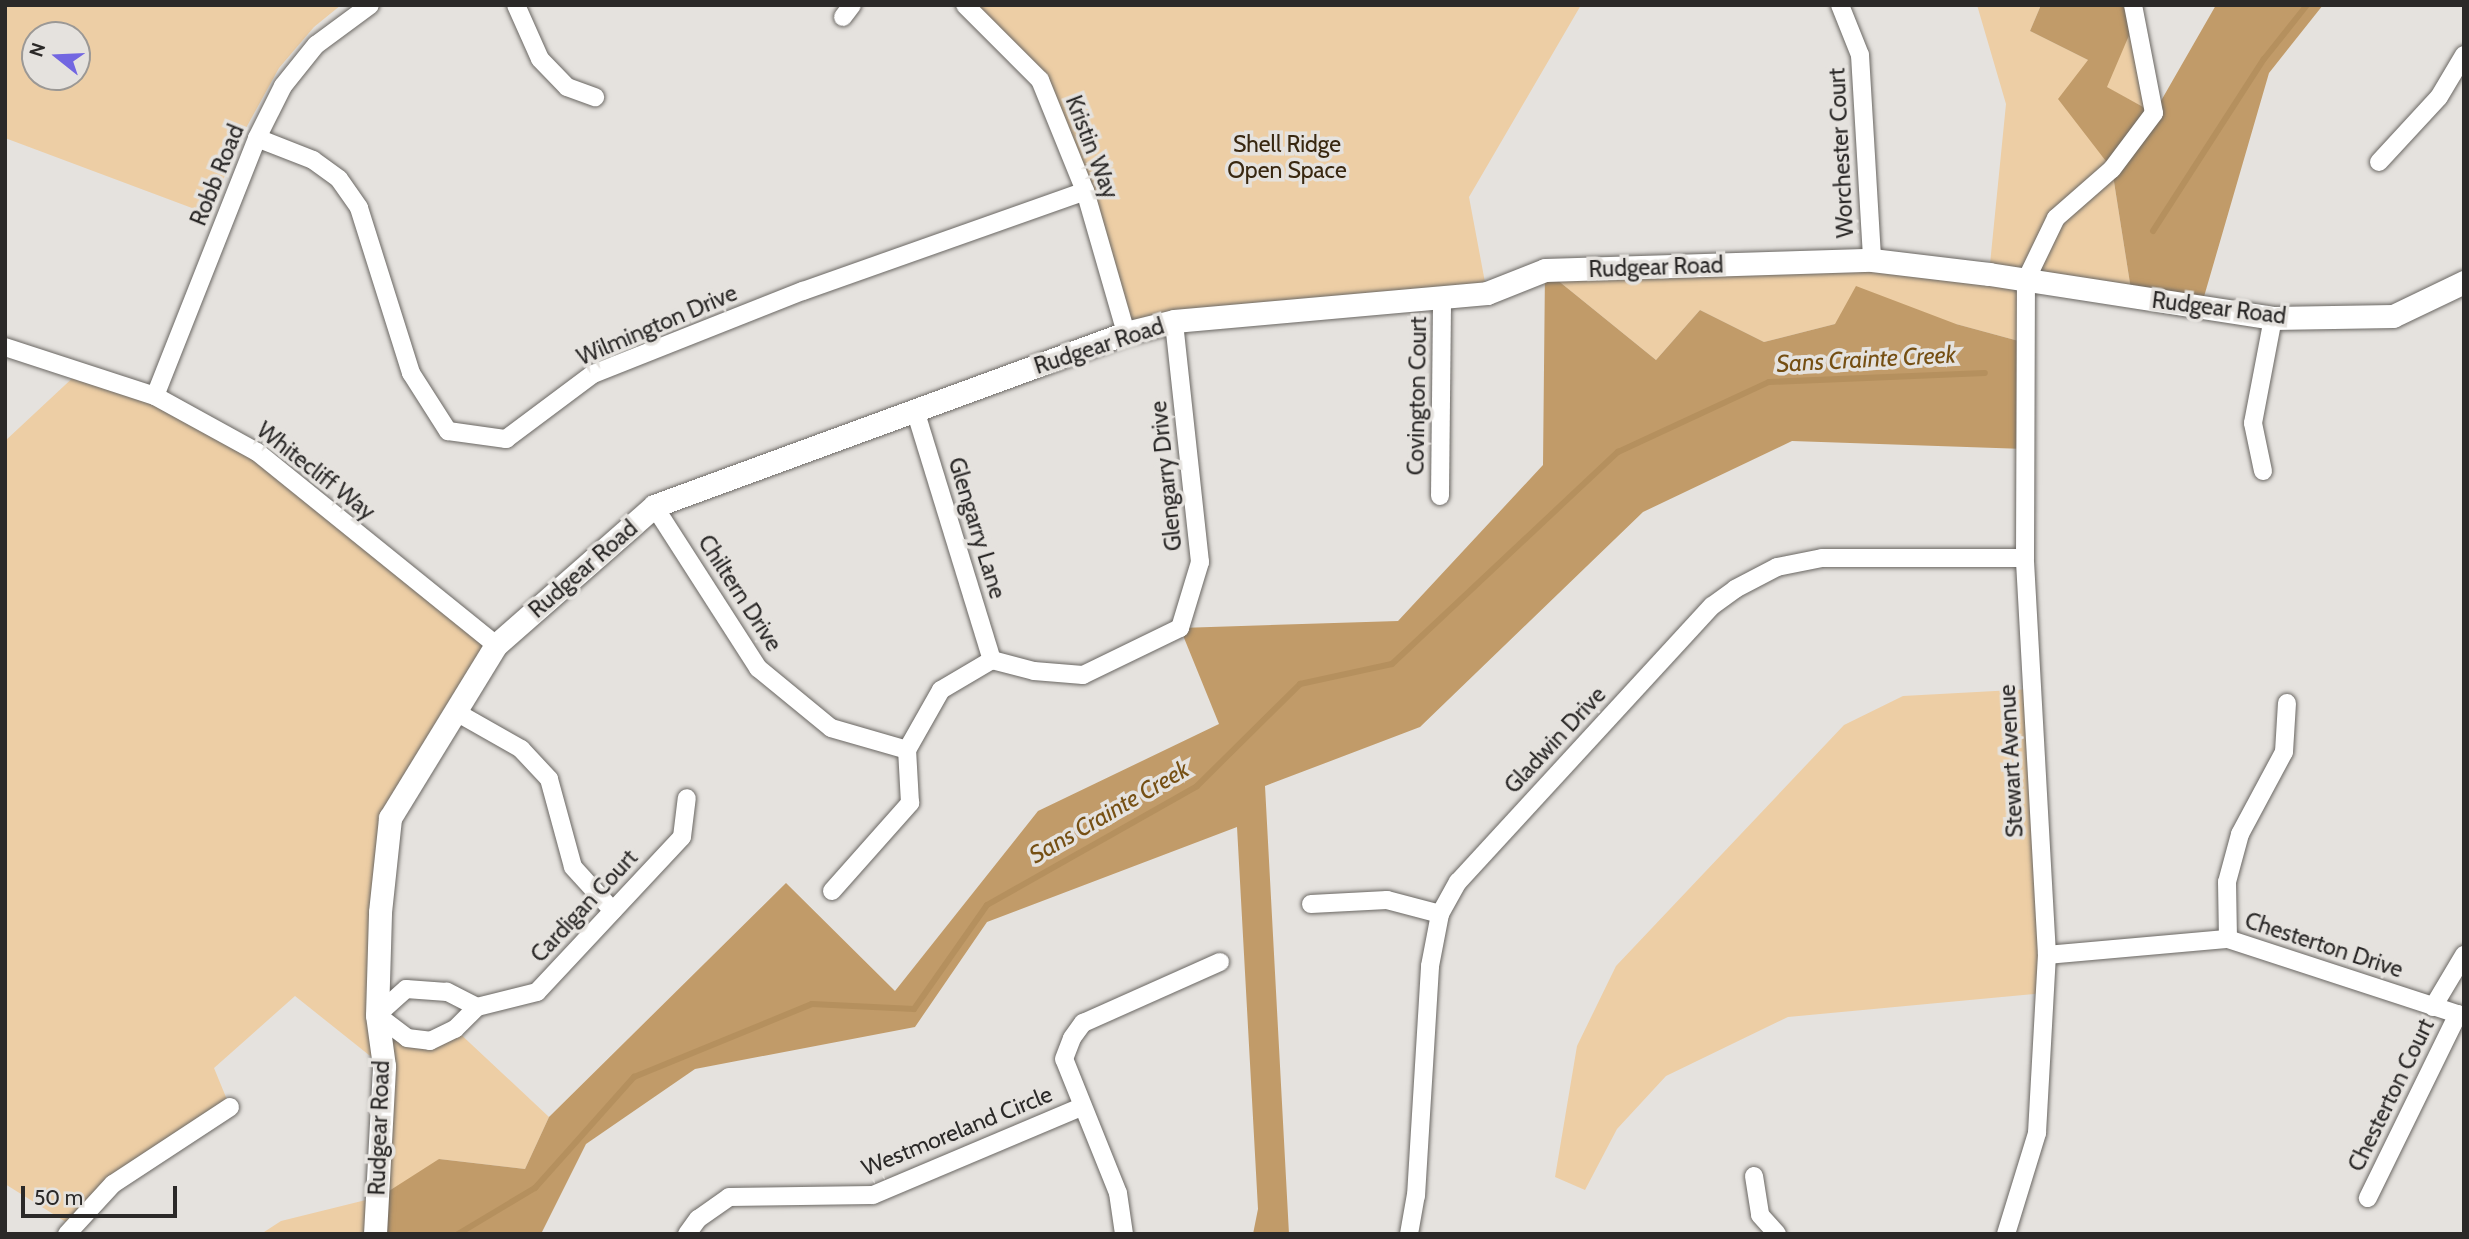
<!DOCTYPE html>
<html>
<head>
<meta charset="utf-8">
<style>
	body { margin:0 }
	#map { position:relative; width:2469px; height:1239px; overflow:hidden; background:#e5e2de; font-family:Cabin,sans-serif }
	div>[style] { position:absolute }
	.green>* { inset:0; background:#edcea5 }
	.forest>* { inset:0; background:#c19b69 }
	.stream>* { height:6px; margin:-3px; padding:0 3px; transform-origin:3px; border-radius:3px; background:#b5905e }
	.roads { filter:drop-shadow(0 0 2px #6a6763) drop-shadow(0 0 2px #6a6763) }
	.minor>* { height:18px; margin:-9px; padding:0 9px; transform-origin:9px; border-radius:9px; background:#fff }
	.tertiary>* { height:23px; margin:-11.5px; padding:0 11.5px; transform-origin:11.5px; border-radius:11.5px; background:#fff }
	span { translate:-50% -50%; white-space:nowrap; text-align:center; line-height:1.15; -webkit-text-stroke:7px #e5e2de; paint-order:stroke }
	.park-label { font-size:23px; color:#382710 }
	.street-label { font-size:23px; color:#2b2928 }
	.water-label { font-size:24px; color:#754f13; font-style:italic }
	.frame { position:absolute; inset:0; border:7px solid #2b2928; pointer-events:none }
	.north { position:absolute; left:21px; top:21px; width:70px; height:70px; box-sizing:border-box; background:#e5e2de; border:2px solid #9b9895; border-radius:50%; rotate:288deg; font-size:19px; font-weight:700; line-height:28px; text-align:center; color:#2b2928 }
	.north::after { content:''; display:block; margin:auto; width:24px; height:32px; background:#7266e1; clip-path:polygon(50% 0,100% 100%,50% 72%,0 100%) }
	.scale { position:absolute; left:21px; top:1186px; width:156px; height:32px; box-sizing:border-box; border:4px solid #2b2928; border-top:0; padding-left:9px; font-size:21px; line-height:24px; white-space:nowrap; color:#2b2928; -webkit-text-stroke:5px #e5e2de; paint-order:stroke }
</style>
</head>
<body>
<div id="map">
	<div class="green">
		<div style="clip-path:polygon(evenodd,5px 5px,341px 5px,314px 27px,279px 68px,246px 128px,208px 214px,5px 138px,5px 5px,77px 35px,77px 77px,35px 77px,35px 35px,77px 35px)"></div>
		<div style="clip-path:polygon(965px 5px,1581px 5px,1469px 197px,1487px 293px,1126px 333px,1040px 80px)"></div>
		<div style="clip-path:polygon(1977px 5px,2041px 5px,2030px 31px,2088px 60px,2112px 169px,2132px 296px,2026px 280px,2026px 343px,1956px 324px,1835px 324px,1764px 342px,1700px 310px,1656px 360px,1545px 270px,1872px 260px,1989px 274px,2006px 104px)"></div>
		<div style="clip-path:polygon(2121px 5px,2133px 5px,2154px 113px,2106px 87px,2135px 19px)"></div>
		<div style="clip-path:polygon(79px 372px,155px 396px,257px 452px,496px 645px,390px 818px,377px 1015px,407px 1038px,455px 1029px,549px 1117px,525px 1169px,439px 1159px,375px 1234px,261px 1234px,281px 1221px,378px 1197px,384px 1067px,295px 996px,214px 1068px,230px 1107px,113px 1184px,74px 1227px,5px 1184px,5px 441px)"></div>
		<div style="clip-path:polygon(2032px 689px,2045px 993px,1788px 1017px,1666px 1076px,1617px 1129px,1585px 1190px,1555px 1177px,1577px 1046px,1616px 966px,1844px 725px,1903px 696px)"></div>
	</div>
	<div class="forest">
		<div style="clip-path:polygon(2041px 5px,2121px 5px,2136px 19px,2107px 87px,2154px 113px,2216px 5px,2323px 5px,2269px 73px,2201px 307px,2132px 296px,2112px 169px,2058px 99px,2088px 60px,2030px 31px)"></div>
		<div style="clip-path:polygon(1545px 270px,1656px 360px,1700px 310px,1764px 342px,1835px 324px,1856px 286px,1956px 324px,2026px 343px,2025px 449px,1792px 441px,1643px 512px,1420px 727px,1265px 786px,1289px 1234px,1253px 1234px,1258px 1209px,1237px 827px,987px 922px,915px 1027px,695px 1069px,586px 1144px,541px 1234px,375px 1234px,378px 1198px,439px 1159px,525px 1169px,549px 1117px,786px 883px,895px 991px,1038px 811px,1219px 724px,1180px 628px,1398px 621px,1543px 465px)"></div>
	</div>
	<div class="stream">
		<div style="left:2153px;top:231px;width:205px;rotate:-57.2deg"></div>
		<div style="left:2264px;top:59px;width:69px;rotate:-51.5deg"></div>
		<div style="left:458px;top:1234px;width:90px;rotate:-30.9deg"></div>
		<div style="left:535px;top:1188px;width:149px;rotate:-48.3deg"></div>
		<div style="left:634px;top:1077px;width:192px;rotate:-22.3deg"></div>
		<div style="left:812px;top:1004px;width:102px;rotate:2.8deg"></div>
		<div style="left:914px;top:1009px;width:127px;rotate:-54.9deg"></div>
		<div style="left:987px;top:905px;width:241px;rotate:-29.5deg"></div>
		<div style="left:1197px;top:786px;width:145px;rotate:-44.7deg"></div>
		<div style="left:1300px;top:684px;width:94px;rotate:-12.3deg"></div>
		<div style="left:1392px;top:664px;width:310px;rotate:-43.2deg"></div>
		<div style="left:1618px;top:452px;width:166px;rotate:-24.9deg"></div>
		<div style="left:1769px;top:382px;width:216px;rotate:-2.4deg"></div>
	</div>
	<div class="roads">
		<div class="minor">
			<div style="left:516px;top:5px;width:59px;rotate:66deg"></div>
			<div style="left:540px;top:59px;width:39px;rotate:46deg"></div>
			<div style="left:567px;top:87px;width:30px;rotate:20deg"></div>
			<div style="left:965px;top:5px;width:106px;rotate:45deg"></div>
			<div style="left:1040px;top:80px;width:120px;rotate:67.9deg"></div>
			<div style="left:1085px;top:191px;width:148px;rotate:73.9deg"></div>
			<div style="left:1840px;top:5px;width:54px;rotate:68.2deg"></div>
			<div style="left:1860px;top:55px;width:205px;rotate:86.6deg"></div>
			<div style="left:843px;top:17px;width:15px;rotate:-53deg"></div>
			<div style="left:257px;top:138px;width:60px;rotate:21.4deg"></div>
			<div style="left:313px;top:160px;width:32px;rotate:36deg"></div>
			<div style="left:339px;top:179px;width:35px;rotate:55deg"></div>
			<div style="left:359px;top:208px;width:173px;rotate:72.5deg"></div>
			<div style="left:411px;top:373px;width:69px;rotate:57.5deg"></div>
			<div style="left:448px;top:431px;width:59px;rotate:7.9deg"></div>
			<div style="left:506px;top:439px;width:109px;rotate:-36.8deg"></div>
			<div style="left:593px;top:374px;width:226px;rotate:-21.6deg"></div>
			<div style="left:803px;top:291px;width:299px;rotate:-19.5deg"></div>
			<div style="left:2379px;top:162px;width:88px;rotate:-47.3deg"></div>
			<div style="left:2439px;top:97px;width:49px;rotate:-59.2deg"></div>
			<div style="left:5px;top:347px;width:158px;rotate:18.1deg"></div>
			<div style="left:155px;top:396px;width:116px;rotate:28.8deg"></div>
			<div style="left:257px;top:452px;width:307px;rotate:38.9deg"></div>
			<div style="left:155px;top:396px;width:277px;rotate:-68.4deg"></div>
			<div style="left:257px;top:138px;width:58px;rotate:-63.4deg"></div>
			<div style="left:283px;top:86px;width:53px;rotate:-51.2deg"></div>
			<div style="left:316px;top:45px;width:67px;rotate:-36.5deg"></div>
			<div style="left:915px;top:410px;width:262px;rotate:72.9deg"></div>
			<div style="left:2263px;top:471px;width:49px;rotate:-101.8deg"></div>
			<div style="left:2253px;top:423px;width:107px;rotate:-79.2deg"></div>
			<div style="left:1440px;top:496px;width:200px;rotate:-89.4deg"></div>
			<div style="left:654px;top:506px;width:193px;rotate:57.3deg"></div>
			<div style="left:758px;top:668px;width:94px;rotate:39.4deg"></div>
			<div style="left:831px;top:728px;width:79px;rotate:16.1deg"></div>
			<div style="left:456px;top:712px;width:75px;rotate:29.6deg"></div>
			<div style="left:521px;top:749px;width:41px;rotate:47deg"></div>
			<div style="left:549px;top:779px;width:91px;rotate:74.7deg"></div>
			<div style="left:573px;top:867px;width:59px;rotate:47.7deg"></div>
			<div style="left:832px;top:891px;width:118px;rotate:-48.4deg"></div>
			<div style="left:910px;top:803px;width:53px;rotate:-93.2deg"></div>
			<div style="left:907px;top:750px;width:69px;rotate:-60.5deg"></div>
			<div style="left:941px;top:690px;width:59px;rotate:-30.5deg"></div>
			<div style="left:992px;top:660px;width:43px;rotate:14.7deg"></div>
			<div style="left:1034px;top:671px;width:49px;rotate:4.7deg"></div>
			<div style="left:1083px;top:675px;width:108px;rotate:-25.9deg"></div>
			<div style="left:1180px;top:628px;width:69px;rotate:-73.1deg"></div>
			<div style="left:1200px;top:562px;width:242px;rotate:-96.2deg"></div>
			<div style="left:1311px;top:904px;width:76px;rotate:-3deg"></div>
			<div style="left:1387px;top:900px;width:55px;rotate:14.8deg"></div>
			<div style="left:2228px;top:939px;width:57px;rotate:-91deg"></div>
			<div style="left:2227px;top:882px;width:50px;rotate:-74.8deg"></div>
			<div style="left:2240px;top:834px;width:93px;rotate:-61.8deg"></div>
			<div style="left:2284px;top:752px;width:49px;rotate:-86.5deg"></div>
			<div style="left:2047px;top:955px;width:182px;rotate:-5.1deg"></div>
			<div style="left:2228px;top:939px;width:242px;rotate:18.1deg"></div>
			<div style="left:2458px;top:1014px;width:205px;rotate:116.1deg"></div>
			<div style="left:477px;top:1007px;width:34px;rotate:-153deg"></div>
			<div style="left:447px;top:992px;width:41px;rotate:-175.8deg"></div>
			<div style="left:406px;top:989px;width:39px;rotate:138deg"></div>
			<div style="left:377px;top:1015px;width:38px;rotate:37deg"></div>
			<div style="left:407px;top:1038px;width:23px;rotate:7deg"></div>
			<div style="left:430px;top:1041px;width:28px;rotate:-26deg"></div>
			<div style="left:455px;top:1029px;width:31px;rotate:-45deg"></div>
			<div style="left:477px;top:1007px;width:62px;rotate:-14deg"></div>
			<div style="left:537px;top:992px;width:212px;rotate:-46.9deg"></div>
			<div style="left:682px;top:837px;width:39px;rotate:-83deg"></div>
			<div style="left:2433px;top:1007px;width:61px;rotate:-59.2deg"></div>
			<div style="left:1754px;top:1176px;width:39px;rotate:81deg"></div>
			<div style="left:1760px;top:1215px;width:25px;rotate:48deg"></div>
			<div style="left:67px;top:1234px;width:68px;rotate:-47.4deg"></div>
			<div style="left:113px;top:1184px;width:140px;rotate:-33.3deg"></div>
			<div style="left:687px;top:1234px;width:19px;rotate:-54deg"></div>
			<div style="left:698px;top:1219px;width:38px;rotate:-35deg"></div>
			<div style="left:729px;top:1197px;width:144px;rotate:-0.8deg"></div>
			<div style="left:873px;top:1195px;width:226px;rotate:-22.9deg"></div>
			<div style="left:1124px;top:1234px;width:41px;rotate:-98.3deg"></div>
			<div style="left:1118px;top:1193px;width:144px;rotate:-111.9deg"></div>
			<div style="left:1064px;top:1059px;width:22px;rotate:-69deg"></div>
			<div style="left:1072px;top:1038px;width:19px;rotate:-54deg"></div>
			<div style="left:1083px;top:1023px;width:150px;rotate:-24deg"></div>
			<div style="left:1409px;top:1234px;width:39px;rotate:-80deg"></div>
			<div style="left:1416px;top:1196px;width:230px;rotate:-86.5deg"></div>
			<div style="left:1430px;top:966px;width:53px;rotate:-79.1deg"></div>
			<div style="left:1440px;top:914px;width:37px;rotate:-61deg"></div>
			<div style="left:1458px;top:882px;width:375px;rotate:-47.4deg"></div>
			<div style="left:1712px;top:606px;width:29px;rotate:-36deg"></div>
			<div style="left:1735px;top:589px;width:47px;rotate:-27.6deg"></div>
			<div style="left:1777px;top:567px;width:46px;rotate:-11.3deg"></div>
			<div style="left:1822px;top:558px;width:203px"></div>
			<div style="left:2006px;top:1234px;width:106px;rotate:-72.9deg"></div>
			<div style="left:2037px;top:1133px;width:178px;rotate:-86.8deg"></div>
			<div style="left:2047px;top:955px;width:398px;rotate:-93.2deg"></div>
			<div style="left:2025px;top:558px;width:278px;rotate:-89.8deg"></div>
			<div style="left:2026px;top:280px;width:69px;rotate:-64.2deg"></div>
			<div style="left:2056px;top:218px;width:74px;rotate:-41.2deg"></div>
			<div style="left:2112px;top:169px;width:70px;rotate:-53.1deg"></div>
			<div style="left:2154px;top:113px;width:110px;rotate:-101deg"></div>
		</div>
		<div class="tertiary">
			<div style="left:375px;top:1234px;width:168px;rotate:-86.9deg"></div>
			<div style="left:384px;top:1066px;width:51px;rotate:-97.8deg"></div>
			<div style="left:377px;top:1015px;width:103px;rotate:-88.3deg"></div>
			<div style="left:380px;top:912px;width:95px;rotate:-83.9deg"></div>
			<div style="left:390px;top:818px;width:203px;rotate:-58.5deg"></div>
			<div style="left:496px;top:645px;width:210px;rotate:-41.3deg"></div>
			<div style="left:654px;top:506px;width:503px;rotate:-20.13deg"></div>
			<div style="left:1126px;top:333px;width:49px;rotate:-14deg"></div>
			<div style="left:1174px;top:321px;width:314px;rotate:-5.1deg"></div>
			<div style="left:1487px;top:293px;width:62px;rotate:-21.6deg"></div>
			<div style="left:1545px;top:270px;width:327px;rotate:-1.8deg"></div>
			<div style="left:1872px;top:260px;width:118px;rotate:6.8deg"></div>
			<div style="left:1989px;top:274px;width:287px;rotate:8.8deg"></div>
			<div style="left:2273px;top:318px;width:120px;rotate:-1deg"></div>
			<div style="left:2393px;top:316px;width:79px;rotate:-25.6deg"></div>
		</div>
	</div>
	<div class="park-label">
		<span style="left:1287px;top:157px">Shell Ridge<br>Open Space</span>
	</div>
	<div class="street-label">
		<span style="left:1092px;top:147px;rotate:69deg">Kristin Way</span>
		<span style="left:1841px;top:153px;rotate:-93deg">Worchester Court</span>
		<span style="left:217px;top:175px;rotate:-68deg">Robb Road</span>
		<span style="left:1656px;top:267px;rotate:-2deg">Rudgear Road</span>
		<span style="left:2219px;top:308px;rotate:7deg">Rudgear Road</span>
		<span style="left:657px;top:325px;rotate:-23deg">Wilmington Drive</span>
		<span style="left:1099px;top:346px;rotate:-18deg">Rudgear Road</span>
		<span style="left:1417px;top:396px;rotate:-89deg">Covington Court</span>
		<span style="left:316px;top:471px;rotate:38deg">Whitecliff Way</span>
		<span style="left:1166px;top:476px;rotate:-96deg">Glengarry Drive</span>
		<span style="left:977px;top:528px;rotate:73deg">Glengarry Lane</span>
		<span style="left:583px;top:569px;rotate:-41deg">Rudgear Road</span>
		<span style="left:740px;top:593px;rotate:57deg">Chiltern Drive</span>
		<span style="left:1555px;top:740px;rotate:-47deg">Gladwin Drive</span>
		<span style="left:2011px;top:761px;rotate:-93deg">Stewart Avenue</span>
		<span style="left:584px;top:906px;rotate:-47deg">Cardigan Court</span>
		<span style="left:2324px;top:945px;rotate:18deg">Chesterton Drive</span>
		<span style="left:2391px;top:1095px;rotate:-64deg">Chesterton Court</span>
		<span style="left:379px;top:1128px;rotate:-88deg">Rudgear Road</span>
		<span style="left:957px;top:1131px;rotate:-22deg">Westmoreland Circle</span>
	</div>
	<div class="water-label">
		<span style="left:1866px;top:359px;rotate:-3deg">Sans Crainte Creek</span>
		<span style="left:1109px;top:812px;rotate:-30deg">Sans Crainte Creek</span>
	</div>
	<div class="frame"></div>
	<div class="north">N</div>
	<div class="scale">50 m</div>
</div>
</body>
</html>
